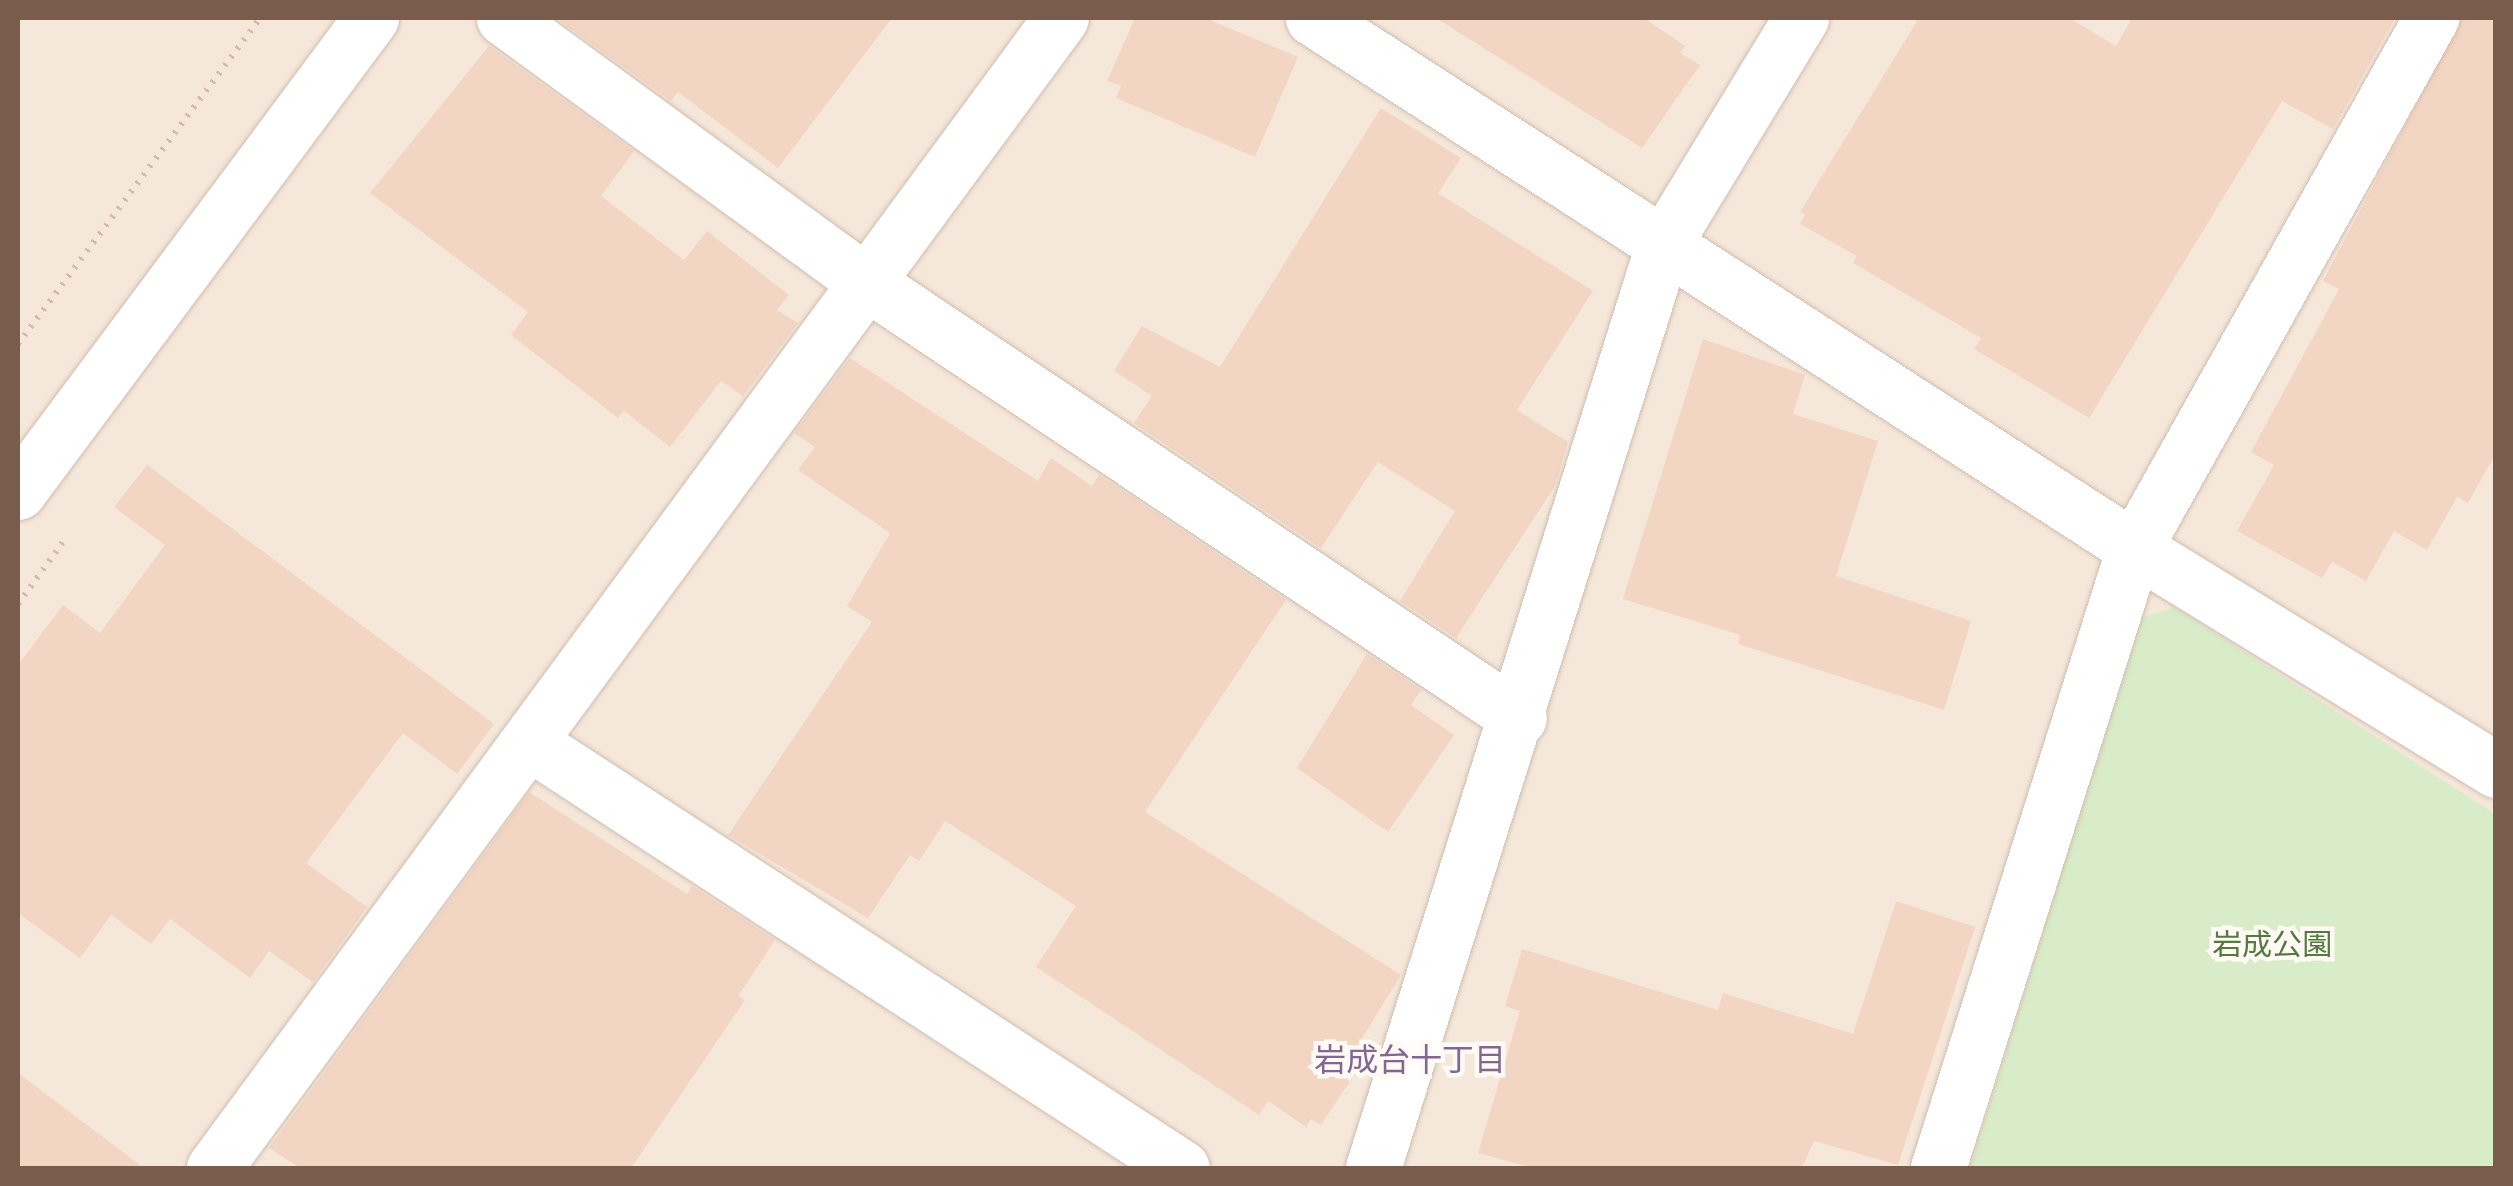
<!DOCTYPE html>
<html>
<head>
<meta charset="utf-8">
<style>
	body { margin:0 }
	#map { position:relative; width:2513px; height:1186px; overflow:hidden; background:#fdf6ec; font-family:Karla,"Noto Sans JP",sans-serif }
	div>[style] { position:absolute }
	.residential>* { inset:0; background:#f5e8da }
	.green>* { inset:0; background:#d8ecc9 }
	.building>* { inset:0; background:#f3d5c3 }
	.path>* { height:6px; margin-top:-3px; transform-origin:0; background:repeating-linear-gradient(90deg,#d9b8a5 0 2.5px,transparent 0 10.5px) }
	.roads { filter:drop-shadow(0 0 2px #d1beb0) drop-shadow(0 0 2px #d1beb0) }
	.street>* { height:55px; margin:-27.5px; padding:0 27.5px; transform-origin:27.5px; border-radius:27.5px; background:#fff }
	.secondary>* { height:55px; margin:-27.5px; padding:0 27.5px; transform-origin:27.5px; border-radius:27.5px; background:#fff }
	span { translate:-50% -50%; white-space:nowrap; text-align:center; line-height:1.15; -webkit-text-stroke:9px #fffaf3; paint-order:stroke }
	.park-label { font-size:30px; color:#537a41 }
	.neighbourhood-label { font-size:32px; color:#846695 }
	.frame { position:absolute; inset:0; border:20px solid #7a5c4d; pointer-events:none }
</style>
</head>
<body>
<div id="map">
	<div class="residential">
		<div style="clip-path:polygon(18px 18px,2495px 18px,2495px 1168px,18px 1168px)"></div>
	</div>
	<div class="green">
		<div style="clip-path:polygon(2175px 607px,2495px 814px,2495px 1168px,1970px 1168px,2141px 618px)"></div>
	</div>
	<div class="building">
		<div style="clip-path:polygon(556px 18px,892px 18px,778px 168px,678px 92px,671px 101px)"></div>
		<div style="clip-path:polygon(1135px 18px,1205px 18px,1298px 57px,1255px 157px,1116px 98px,1121px 86px,1107px 81px)"></div>
		<div style="clip-path:polygon(1436px 18px,1644px 18px,1685px 46px,1680px 53px,1700px 65px,1642px 148px)"></div>
		<div style="clip-path:polygon(1919px 18px,2069px 18px,2116px 46px,2132px 18px,2395px 18px,2333px 129px,2282px 101px,2089px 418px,1974px 349px,1981px 338px,1853px 263px,1857px 256px,1800px 224px,1805px 215px,1800px 212px)"></div>
		<div style="clip-path:polygon(2462px 18px,2496px 18px,2496px 453px,2468px 503px,2457px 497px,2427px 550px,2394px 531px,2366px 581px,2332px 562px,2322px 578px,2237px 531px,2274px 465px,2251px 452px,2339px 289px,2323px 281px)"></div>
		<div style="clip-path:polygon(489px 46px,634px 151px,601px 196px,684px 260px,707px 231px,789px 295px,777px 310px,798px 323px,743px 396px,721px 381px,670px 447px,624px 411px,618px 418px,511px 335px,528px 312px,370px 193px)"></div>
		<div style="clip-path:polygon(1381px 108px,1461px 158px,1438px 193px,1593px 291px,1517px 410px,1568px 442px,1555px 486px,1456px 638px,1400px 601px,1455px 511px,1378px 462px,1321px 548px,1134px 423px,1152px 396px,1114px 371px,1142px 326px,1220px 367px)"></div>
		<div style="clip-path:polygon(1703px 339px,1805px 375px,1793px 414px,1878px 441px,1836px 576px,1971px 621px,1944px 710px,1738px 644px,1740px 635px,1623px 599px)"></div>
		<div style="clip-path:polygon(850px 358px,1038px 481px,1051px 458px,1092px 486px,1099px 475px,1286px 600px,1145px 812px,1401px 975px,1359px 1043px,1370px 1051px,1321px 1125px,1311px 1119px,1306px 1127px,1268px 1101px,1259px 1115px,1036px 967px,1076px 906px,945px 821px,919px 861px,910px 855px,868px 918px,728px 835px,872px 622px,847px 606px,890px 533px,798px 470px,815px 447px,794px 433px)"></div>
		<div style="clip-path:polygon(147px 465px,494px 724px,457px 774px,403px 733px,306px 863px,367px 907px,313px 982px,269px 951px,250px 978px,170px 919px,151px 944px,111px 915px,80px 958px,18px 913px,18px 665px,63px 605px,100px 633px,165px 545px,114px 507px)"></div>
		<div style="clip-path:polygon(1367px 654px,1421px 690px,1411px 705px,1454px 735px,1388px 832px,1297px 768px)"></div>
		<div style="clip-path:polygon(529px 792px,687px 894px,692px 886px,775px 940px,738px 996px,745px 1000px,631px 1168px,300px 1168px,269px 1148px)"></div>
		<div style="clip-path:polygon(1896px 901px,1975px 927px,1898px 1165px,1814px 1141px,1802px 1168px,1533px 1168px,1478px 1153px,1520px 1011px,1505px 1006px,1522px 949px,1718px 1010px,1723px 993px,1853px 1034px)"></div>
		<div style="clip-path:polygon(18px 1073px,144px 1168px,18px 1168px)"></div>
	</div>
	<div class="path">
		<div style="left:18px;top:344px;width:406px;rotate:-53.4deg"></div>
		<div style="left:18px;top:604px;width:80px;rotate:-54.1deg"></div>
	</div>
	<div class="roads">
		<div class="street">
			<div style="left:504px;top:18px;width:448px;rotate:36.1deg"></div>
			<div style="left:866px;top:282px;width:785px;rotate:33.73deg"></div>
			<div style="left:1313px;top:18px;width:977px;rotate:32.84deg"></div>
			<div style="left:2134px;top:548px;width:425px;rotate:31.5deg"></div>
			<div style="left:530px;top:743px;width:778px;rotate:33.1deg"></div>
			<div style="left:214px;top:1168px;width:1428px;rotate:-53.63deg"></div>
			<div style="left:1373px;top:1168px;width:967px;rotate:-72.56deg"></div>
			<div style="left:1663px;top:245px;width:266px;rotate:-58.7deg"></div>
			<div style="left:1938px;top:1168px;width:650px;rotate:-72.46deg"></div>
			<div style="left:2134px;top:548px;width:608px;rotate:-60.73deg"></div>
		</div>
		<div class="secondary">
			<div style="left:18px;top:492px;width:591px;rotate:-53.32deg"></div>
		</div>
	</div>
	<div class="park-label">
		<span style="left:2272px;top:945px">岩成公園</span>
	</div>
	<div class="neighbourhood-label">
		<span style="left:1410px;top:1061px">岩成台十丁目</span>
	</div>
	<div class="frame"></div>
</div>
</body>
</html>
